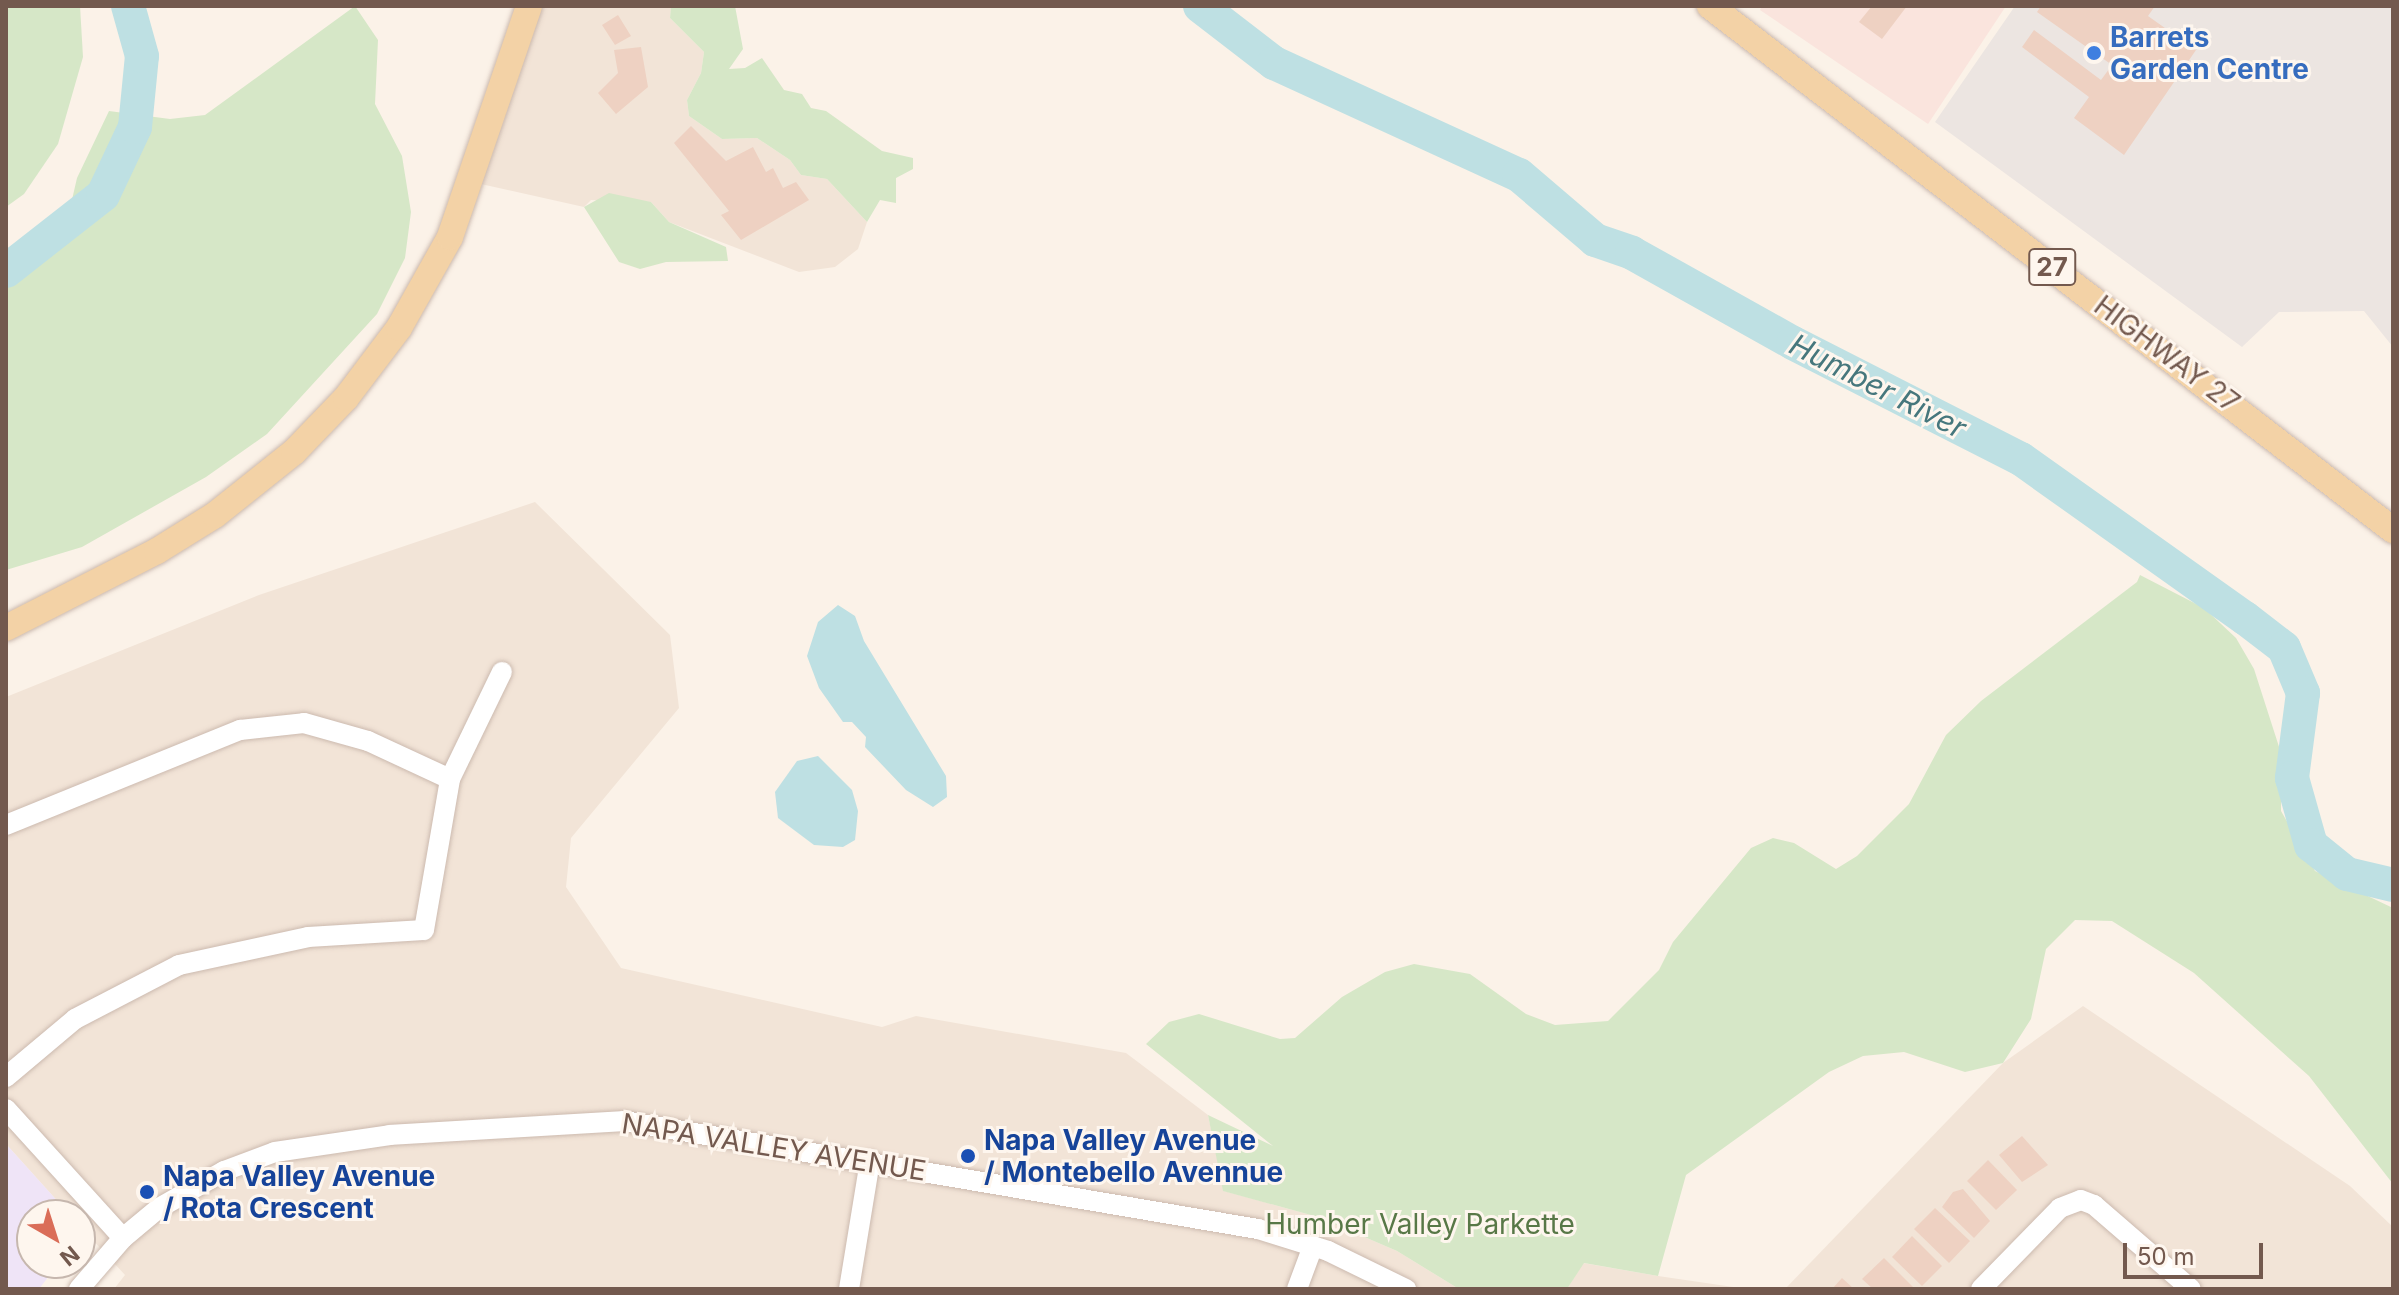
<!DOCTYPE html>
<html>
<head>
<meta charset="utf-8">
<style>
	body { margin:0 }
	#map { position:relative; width:2399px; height:1295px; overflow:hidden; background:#fbf2e8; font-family:Inter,sans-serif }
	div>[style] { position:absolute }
	.residential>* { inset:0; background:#f2e4d7 }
	.commercial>* { inset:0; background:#fae4dd }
	.industrial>* { inset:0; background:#ece5e1 }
	.education>* { inset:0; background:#efe4f7 }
	.green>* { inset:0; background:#d6e7c7 }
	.water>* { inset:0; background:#bee0e3 }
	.river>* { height:34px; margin:-17px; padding:0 17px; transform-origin:17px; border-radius:17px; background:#bee0e3 }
	.building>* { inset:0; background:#eed1c2 }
	.roads { filter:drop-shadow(0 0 2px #ccbaaf) drop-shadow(0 0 2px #ccbaaf) }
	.minor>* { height:20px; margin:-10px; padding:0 10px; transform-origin:10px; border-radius:10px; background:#fff }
	.major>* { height:26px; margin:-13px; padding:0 13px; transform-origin:13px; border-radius:13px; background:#f3d2a6 }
	.dots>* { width:22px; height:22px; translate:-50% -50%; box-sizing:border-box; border:4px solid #fef6ee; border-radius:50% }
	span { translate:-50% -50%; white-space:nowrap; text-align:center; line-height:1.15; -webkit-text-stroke:6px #fef6ee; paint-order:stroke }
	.shield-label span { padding:2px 6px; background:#fef6ee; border:2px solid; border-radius:6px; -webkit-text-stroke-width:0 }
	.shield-label { font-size:26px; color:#73594e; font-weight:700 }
	.shop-label { font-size:28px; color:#366cbe; font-weight:700 }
	.left { translate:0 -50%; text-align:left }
	.street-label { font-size:28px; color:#73594e }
	.transit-label { font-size:28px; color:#164399; font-weight:700 }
	.park-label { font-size:28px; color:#587847 }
	.water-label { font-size:30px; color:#46777d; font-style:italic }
	.frame { position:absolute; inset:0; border:8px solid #73594e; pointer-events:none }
	.north { position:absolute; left:16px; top:1199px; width:80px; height:80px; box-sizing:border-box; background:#fef6ee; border:2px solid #c6b7ae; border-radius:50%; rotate:141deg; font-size:22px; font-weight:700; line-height:32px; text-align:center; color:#73594e }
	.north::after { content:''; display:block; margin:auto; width:28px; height:36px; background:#da6d58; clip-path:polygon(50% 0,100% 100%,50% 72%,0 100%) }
	.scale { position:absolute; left:2123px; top:1243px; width:140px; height:36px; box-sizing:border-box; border:4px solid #73594e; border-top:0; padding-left:10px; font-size:24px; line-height:28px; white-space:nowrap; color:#73594e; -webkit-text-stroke:6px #fef6ee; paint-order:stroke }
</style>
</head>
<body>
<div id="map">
	<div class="residential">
		<div style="clip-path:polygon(529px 6px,671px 6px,670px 18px,704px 52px,701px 73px,687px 100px,689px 116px,722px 139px,757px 138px,790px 160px,801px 175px,827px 179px,867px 222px,858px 249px,835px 267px,799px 272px,669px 222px,651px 202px,591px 200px,584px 207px,472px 182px)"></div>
		<div style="clip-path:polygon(535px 502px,670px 635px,679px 708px,571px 838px,566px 887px,621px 968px,882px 1027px,916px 1016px,1126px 1053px,1208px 1115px,1224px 1191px,1318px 1217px,1397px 1251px,1459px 1289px,114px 1289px,125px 1275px,80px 1226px,80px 1215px,70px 1215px,6px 1144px,6px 697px,259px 595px)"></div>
		<div style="clip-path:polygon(2083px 1006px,2350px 1186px,2393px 1227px,2393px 1289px,1785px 1289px,2003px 1063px)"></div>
		<div style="clip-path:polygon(1583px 1263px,1658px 1276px,1747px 1289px,1567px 1289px)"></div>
	</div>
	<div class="commercial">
		<div style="clip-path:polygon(1762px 6px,2006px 6px,1928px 124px,1760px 10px)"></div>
	</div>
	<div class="industrial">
		<div style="clip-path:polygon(2015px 6px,2393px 6px,2393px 347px,2364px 311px,2279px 312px,2242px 347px,1935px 122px)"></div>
	</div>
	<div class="education">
		<div style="clip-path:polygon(6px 1144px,70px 1215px,32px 1215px,32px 1263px,59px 1263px,39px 1289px,6px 1289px)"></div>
	</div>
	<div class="green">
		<div style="clip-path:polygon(6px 6px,80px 6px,83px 57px,58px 144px,24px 194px,6px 207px)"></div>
		<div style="clip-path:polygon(355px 6px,378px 40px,375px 104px,402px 156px,411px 212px,405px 258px,377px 314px,267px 434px,206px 477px,82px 547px,6px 570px,6px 282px,62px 243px,77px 178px,109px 111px,170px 119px,205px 115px)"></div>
		<div style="clip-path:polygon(671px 6px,735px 6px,743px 49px,729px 69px,745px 68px,762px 58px,784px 90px,802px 94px,811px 108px,826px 111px,882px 151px,913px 158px,913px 169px,896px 178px,896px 203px,880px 200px,867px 222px,827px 179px,801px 175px,790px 160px,757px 138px,722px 139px,689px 116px,687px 100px,701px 73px,704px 52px,670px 18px)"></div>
		<div style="clip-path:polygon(609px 193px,651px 202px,669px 222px,726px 247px,728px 261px,666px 262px,640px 269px,619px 262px,584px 207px)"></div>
		<div style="clip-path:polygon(2140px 575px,2204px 608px,2236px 638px,2254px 669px,2281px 753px,2281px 811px,2315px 871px,2393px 908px,2393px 1184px,2309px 1076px,2194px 973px,2112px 921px,2075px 920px,2046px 949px,2031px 1019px,2003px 1063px,1965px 1072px,1904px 1052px,1863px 1056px,1829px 1072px,1686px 1175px,1658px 1276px,1584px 1263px,1567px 1289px,1459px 1289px,1397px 1251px,1318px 1217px,1223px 1191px,1208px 1115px,1273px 1146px,1146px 1044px,1169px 1022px,1199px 1014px,1280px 1039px,1295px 1038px,1342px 997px,1385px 972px,1414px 964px,1470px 974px,1526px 1014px,1555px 1025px,1608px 1021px,1659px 970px,1673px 942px,1751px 848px,1773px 838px,1794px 843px,1836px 869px,1857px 856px,1909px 804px,1946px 735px,1981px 701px,2137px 582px)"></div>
	</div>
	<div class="water">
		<div style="clip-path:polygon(838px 605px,855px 616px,864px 641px,946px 776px,947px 797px,933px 807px,906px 790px,865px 747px,866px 737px,852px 722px,843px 722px,819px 688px,807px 656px,818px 622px)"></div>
		<div style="clip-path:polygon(818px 756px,852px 790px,858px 811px,855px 840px,843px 847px,814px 845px,778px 818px,775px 792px,797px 761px)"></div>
	</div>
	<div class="river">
		<div style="left:1200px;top:6px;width:93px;rotate:37.6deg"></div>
		<div style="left:1274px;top:63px;width:269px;rotate:24.6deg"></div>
		<div style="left:1519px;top:175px;width:100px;rotate:40.5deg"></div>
		<div style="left:1595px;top:240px;width:39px;rotate:19deg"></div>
		<div style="left:1632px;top:253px;width:184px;rotate:29.2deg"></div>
		<div style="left:1793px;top:343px;width:256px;rotate:27deg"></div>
		<div style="left:2021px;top:459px;width:275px;rotate:35.4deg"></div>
		<div style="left:2245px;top:618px;width:49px;rotate:37.6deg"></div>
		<div style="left:2284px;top:648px;width:49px;rotate:67.1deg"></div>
		<div style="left:2303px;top:693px;width:86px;rotate:97.4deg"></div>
		<div style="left:2292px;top:778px;width:70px;rotate:74.2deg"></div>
		<div style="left:2311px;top:845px;width:46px;rotate:38.9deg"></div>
		<div style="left:2347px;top:874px;width:47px;rotate:13.4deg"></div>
		<div style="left:6px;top:271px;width:123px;rotate:-38.1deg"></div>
		<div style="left:103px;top:195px;width:75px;rotate:-64.8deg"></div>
		<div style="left:135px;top:127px;width:71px;rotate:-84.4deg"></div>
		<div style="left:142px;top:56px;width:52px;rotate:-105.6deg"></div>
	</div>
	<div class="building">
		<div style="clip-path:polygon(1872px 6px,1907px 6px,1882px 39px,1859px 22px)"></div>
		<div style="clip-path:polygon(2041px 6px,2155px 6px,2148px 16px,2196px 50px,2124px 155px,2074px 118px,2089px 97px,2022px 47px,2034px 30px,2101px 80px,2112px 65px,2037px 12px)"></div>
		<div style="clip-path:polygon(618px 15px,631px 36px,615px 45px,602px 25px)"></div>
		<div style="clip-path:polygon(641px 47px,648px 87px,616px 114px,598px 93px,618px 73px,614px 50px)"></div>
		<div style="clip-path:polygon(691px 126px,726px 161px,753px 147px,766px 172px,773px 168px,783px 188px,796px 182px,809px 200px,741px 240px,721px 215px,729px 211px,674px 143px)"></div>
		<div style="clip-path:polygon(2022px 1136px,2048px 1165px,2022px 1182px,1999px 1155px)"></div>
		<div style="clip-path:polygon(1988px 1160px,2017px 1190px,1996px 1210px,1967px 1181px)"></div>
		<div style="clip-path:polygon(1963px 1189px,1990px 1221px,1974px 1238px,1942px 1207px,1953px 1192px)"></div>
		<div style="clip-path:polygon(1935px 1208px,1970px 1241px,1949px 1263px,1914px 1229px)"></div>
		<div style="clip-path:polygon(1912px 1236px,1942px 1266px,1922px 1286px,1892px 1257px)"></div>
		<div style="clip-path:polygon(1884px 1258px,1915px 1289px,1873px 1289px,1862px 1279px)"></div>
		<div style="clip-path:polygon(1842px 1278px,1854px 1289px,1832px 1289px)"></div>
	</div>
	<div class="roads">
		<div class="minor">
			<div style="left:6px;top:825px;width:253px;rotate:-22.1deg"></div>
			<div style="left:240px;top:730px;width:64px;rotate:-6.2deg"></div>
			<div style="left:304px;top:723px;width:66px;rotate:15.7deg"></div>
			<div style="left:368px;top:741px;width:90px;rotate:24.9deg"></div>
			<div style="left:6px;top:1077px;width:90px;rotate:-40deg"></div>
			<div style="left:75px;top:1019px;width:117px;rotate:-27.4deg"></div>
			<div style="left:179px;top:965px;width:132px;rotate:-12.2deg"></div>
			<div style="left:308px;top:937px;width:116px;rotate:-3.5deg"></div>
			<div style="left:424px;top:930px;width:153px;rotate:-80.2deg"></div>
			<div style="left:450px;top:779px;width:119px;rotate:-64.1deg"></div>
			<div style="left:6px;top:1109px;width:174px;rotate:47.8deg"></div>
			<div style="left:79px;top:1289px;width:67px;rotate:-49.2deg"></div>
			<div style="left:123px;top:1238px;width:47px;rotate:-39.8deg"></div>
			<div style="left:159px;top:1208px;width:75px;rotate:-29.6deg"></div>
			<div style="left:224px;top:1171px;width:54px;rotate:-20.4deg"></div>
			<div style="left:275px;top:1152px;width:116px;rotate:-8.4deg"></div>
			<div style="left:390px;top:1135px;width:234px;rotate:-3.4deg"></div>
			<div style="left:624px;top:1121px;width:643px;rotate:9.67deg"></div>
			<div style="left:1258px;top:1229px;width:73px;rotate:17.4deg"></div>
			<div style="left:1328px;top:1251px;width:87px;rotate:26deg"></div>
			<div style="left:849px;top:1289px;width:130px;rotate:-80.7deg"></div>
			<div style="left:1297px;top:1289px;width:46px;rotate:-69.6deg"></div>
			<div style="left:1981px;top:1289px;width:113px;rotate:-45.7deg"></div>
			<div style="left:2060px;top:1208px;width:22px;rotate:-21deg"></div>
			<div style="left:2081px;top:1200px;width:14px;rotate:21deg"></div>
			<div style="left:2094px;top:1205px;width:128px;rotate:40.9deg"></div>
		</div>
		<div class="major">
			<div style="left:1710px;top:6px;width:861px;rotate:37.5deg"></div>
			<div style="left:6px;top:628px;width:169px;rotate:-27deg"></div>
			<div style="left:157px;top:551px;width:68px;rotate:-31.8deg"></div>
			<div style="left:215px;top:515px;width:101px;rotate:-38.6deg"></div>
			<div style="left:294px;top:452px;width:75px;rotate:-46.1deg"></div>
			<div style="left:346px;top:398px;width:88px;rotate:-52.9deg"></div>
			<div style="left:399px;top:328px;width:104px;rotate:-60.7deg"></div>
			<div style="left:450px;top:237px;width:244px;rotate:-71.1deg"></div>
		</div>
	</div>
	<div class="dots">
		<div style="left:2094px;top:53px;background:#3f7fe0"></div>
		<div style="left:968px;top:1156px;background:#1a4fb4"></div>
		<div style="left:147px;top:1192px;background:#1a4fb4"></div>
	</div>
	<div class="shield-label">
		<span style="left:2052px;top:267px">27</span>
	</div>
	<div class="shop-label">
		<span class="left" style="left:2110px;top:53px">Barrets<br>Garden Centre</span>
	</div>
	<div class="street-label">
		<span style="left:2167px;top:354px;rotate:37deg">HIGHWAY 27</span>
		<span style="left:774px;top:1147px;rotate:9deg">NAPA VALLEY AVENUE</span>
	</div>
	<div class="transit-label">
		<span class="left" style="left:984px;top:1156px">Napa Valley Avenue<br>/ Montebello Avennue</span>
		<span class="left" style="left:163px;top:1192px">Napa Valley Avenue<br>/ Rota Crescent</span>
	</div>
	<div class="park-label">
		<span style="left:1420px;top:1224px">Humber Valley Parkette</span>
	</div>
	<div class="water-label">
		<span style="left:1878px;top:386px;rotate:27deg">Humber River</span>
	</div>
	<div class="frame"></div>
	<div class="north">N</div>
	<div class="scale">50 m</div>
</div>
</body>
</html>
